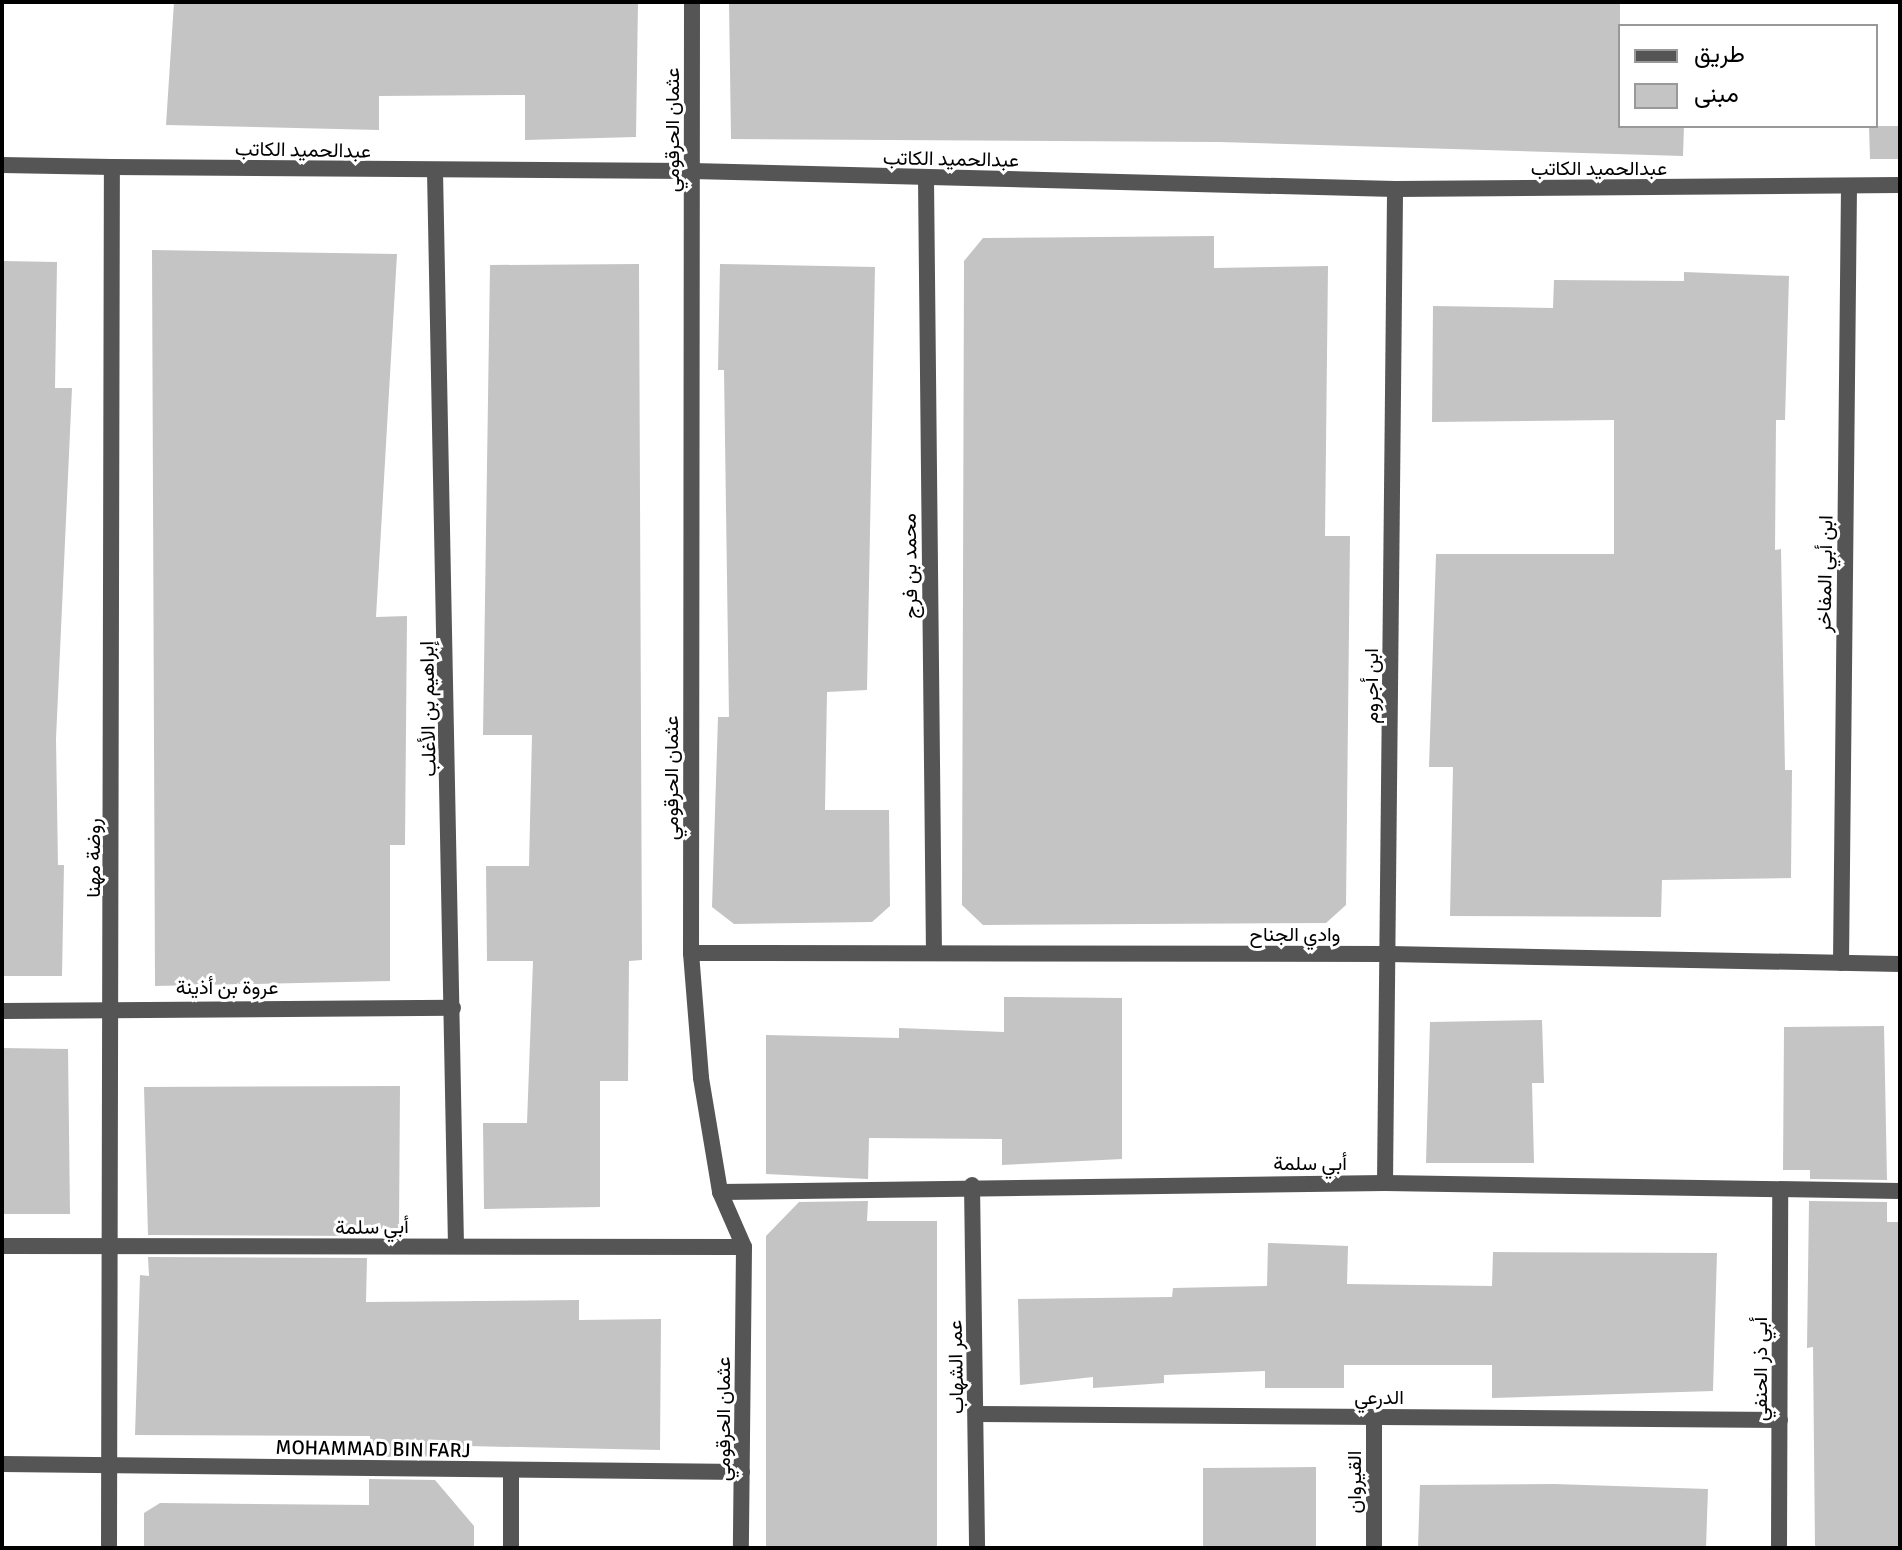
<!DOCTYPE html>
<html>
<head>
<meta charset="utf-8">
<style>
	body { margin:0 }
	#map { position:relative; width:1902px; height:1550px; overflow:hidden; background:#fff; font-family:Signika,Vazirmatn,sans-serif }
	div>[style] { position:absolute }
	.building>* { inset:0; background:#c4c4c4 }
	.lane>* { height:16px; margin:-8px; padding:0 8px; transform-origin:8px; border-radius:8px; background:#555 }
	.street>* { height:16px; margin:-8px; padding:0 8px; transform-origin:8px; border-radius:8px; background:#555 }
	span { translate:-50% -50%; white-space:nowrap; text-align:center; line-height:1.15; -webkit-text-stroke:6px #fff; paint-order:stroke }
	.street-label { font-size:20px; color:#000 }
	.frame { position:absolute; inset:0; border:4px solid #000; pointer-events:none }
	.legend { position:absolute; left:1618px; top:24px; width:260px; height:104px; box-sizing:border-box; background:#fff; border:2px solid #999; margin:0; padding:10px 14px; list-style:none; font-size:24px; color:#000 }
	.legend li { display:flex; align-items:center; gap:16px; height:40px }
	.legend b { width:40px; border:2px solid #999 }
</style>
</head>
<body>
<div id="map">
	<div class="building">
		<div style="clip-path:polygon(174px 2px,638px 2px,636px 137px,525px 140px,525px 95px,379px 96px,379px 130px,166px 125px)"></div>
		<div style="clip-path:polygon(729px 2px,1620px 2px,1620px 126px,1684px 126px,1683px 156px,1219px 142px,731px 139px)"></div>
		<div style="clip-path:polygon(1869px 126px,1900px 126px,1900px 159px,1870px 159px)"></div>
		<div style="clip-path:polygon(1214px 236px,1214px 268px,1328px 266px,1325px 536px,1350px 536px,1346px 905px,1326px 923px,983px 925px,962px 905px,964px 261px,983px 238px)"></div>
		<div style="clip-path:polygon(152px 250px,397px 254px,376px 617px,407px 616px,405px 845px,390px 845px,390px 981px,155px 986px)"></div>
		<div style="clip-path:polygon(2px 261px,57px 262px,55px 388px,72px 388px,56px 739px,58px 865px,64px 865px,62px 976px,2px 976px)"></div>
		<div style="clip-path:polygon(639px 264px,642px 960px,629px 961px,628px 1081px,600px 1081px,600px 1207px,484px 1209px,483px 1123px,527px 1123px,533px 961px,487px 961px,486px 866px,529px 866px,532px 735px,483px 735px,490px 265px)"></div>
		<div style="clip-path:polygon(720px 264px,875px 267px,867px 690px,827px 692px,825px 810px,889px 810px,890px 906px,872px 922px,734px 924px,712px 907px,718px 717px,729px 717px,724px 370px,718px 370px)"></div>
		<div style="clip-path:polygon(1684px 272px,1789px 276px,1785px 420px,1776px 420px,1775px 550px,1781px 549px,1785px 770px,1792px 770px,1791px 878px,1662px 880px,1661px 917px,1450px 916px,1453px 767px,1429px 767px,1436px 554px,1614px 554px,1614px 420px,1432px 422px,1433px 306px,1553px 308px,1554px 280px,1684px 281px)"></div>
		<div style="clip-path:polygon(1004px 997px,1122px 998px,1122px 1159px,1002px 1165px,1002px 1139px,869px 1138px,868px 1179px,766px 1174px,766px 1035px,899px 1038px,899px 1028px,1004px 1032px)"></div>
		<div style="clip-path:polygon(1542px 1020px,1544px 1083px,1532px 1083px,1534px 1163px,1426px 1163px,1430px 1022px)"></div>
		<div style="clip-path:polygon(1884px 1026px,1887px 1180px,1810px 1179px,1810px 1170px,1783px 1170px,1784px 1027px)"></div>
		<div style="clip-path:polygon(2px 1048px,68px 1049px,70px 1214px,2px 1214px)"></div>
		<div style="clip-path:polygon(400px 1086px,399px 1228px,367px 1230px,367px 1236px,148px 1235px,144px 1087px)"></div>
		<div style="clip-path:polygon(868px 1201px,867px 1221px,937px 1221px,937px 1548px,766px 1548px,766px 1236px,799px 1202px)"></div>
		<div style="clip-path:polygon(1809px 1201px,1887px 1202px,1887px 1222px,1900px 1222px,1900px 1548px,1815px 1548px,1813px 1347px,1807px 1348px)"></div>
		<div style="clip-path:polygon(1268px 1243px,1348px 1246px,1347px 1284px,1492px 1286px,1493px 1252px,1717px 1253px,1713px 1391px,1492px 1398px,1492px 1365px,1344px 1365px,1344px 1388px,1265px 1388px,1265px 1371px,1164px 1375px,1164px 1383px,1093px 1388px,1093px 1377px,1020px 1385px,1018px 1299px,1172px 1297px,1173px 1288px,1267px 1286px)"></div>
		<div style="clip-path:polygon(148px 1257px,367px 1258px,366px 1302px,579px 1300px,579px 1320px,661px 1319px,660px 1450px,467px 1446px,467px 1456px,370px 1457px,370px 1436px,135px 1435px,140px 1275px,149px 1276px)"></div>
		<div style="clip-path:polygon(1316px 1467px,1316px 1548px,1203px 1548px,1203px 1468px)"></div>
		<div style="clip-path:polygon(369px 1479px,435px 1480px,474px 1526px,474px 1548px,144px 1548px,144px 1513px,160px 1503px,369px 1505px)"></div>
		<div style="clip-path:polygon(1554px 1484px,1708px 1489px,1706px 1548px,1418px 1548px,1420px 1485px)"></div>
	</div>
	<div class="lane">
		<div style="left:692px;top:2px;width:951px;rotate:90.06deg"></div>
		<div style="left:691px;top:953px;width:125px;rotate:85.4deg"></div>
		<div style="left:701px;top:1078px;width:116px;rotate:80.5deg"></div>
		<div style="left:720px;top:1192px;width:60px;rotate:66.4deg"></div>
		<div style="left:744px;top:1247px;width:301px;rotate:90.6deg"></div>
		<div style="left:2px;top:165px;width:110px;rotate:1deg"></div>
		<div style="left:2px;top:1011px;width:451px;rotate:-0.4deg"></div>
		<div style="left:2px;top:1246px;width:742px;rotate:0.08deg"></div>
		<div style="left:2px;top:1464px;width:740px;rotate:0.62deg"></div>
	</div>
	<div class="street">
		<div style="left:435px;top:171px;width:1075px;rotate:88.88deg"></div>
		<div style="left:926px;top:179px;width:773px;rotate:89.41deg"></div>
		<div style="left:691px;top:953px;width:698px;rotate:0.08deg"></div>
		<div style="left:1389px;top:954px;width:511px;rotate:1.12deg"></div>
		<div style="left:1841px;top:963px;width:777px;rotate:-89.41deg"></div>
		<div style="left:1385px;top:1183px;width:994px;rotate:-89.42deg"></div>
		<div style="left:972px;top:1185px;width:363px;rotate:89.2deg"></div>
		<div style="left:720px;top:1192px;width:665px;rotate:-0.78deg"></div>
		<div style="left:1385px;top:1183px;width:515px;rotate:0.89deg"></div>
		<div style="left:977px;top:1414px;width:803px;rotate:0.43deg"></div>
		<div style="left:1374px;top:1417px;width:131px;rotate:90deg"></div>
		<div style="left:109px;top:1548px;width:1381px;rotate:-89.88deg"></div>
		<div style="left:112px;top:167px;width:580px;rotate:0.4deg"></div>
		<div style="left:692px;top:171px;width:703px;rotate:1.47deg"></div>
		<div style="left:1395px;top:189px;width:505px;rotate:-0.45deg"></div>
		<div style="left:511px;top:1548px;width:76px;rotate:-90deg"></div>
		<div style="left:1779px;top:1548px;width:358px;rotate:-89.8deg"></div>
	</div>
	<div class="street-label">
		<span style="left:672px;top:130px;rotate:-90deg">عثمان الحرقومي</span>
		<span style="left:303px;top:150px;rotate:1deg">عبدالحميد الكاتب</span>
		<span style="left:951px;top:159px;rotate:1deg">عبدالحميد الكاتب</span>
		<span style="left:1599px;top:168px">عبدالحميد الكاتب</span>
		<span style="left:910px;top:566px;rotate:-91deg">محمد بن فرج</span>
		<span style="left:1825px;top:574px;rotate:-89deg">ابن أبي المفاخر</span>
		<span style="left:1371px;top:686px;rotate:-90deg">ابن أجروم</span>
		<span style="left:428px;top:709px;rotate:-91deg">إبراهيم بن الأغلب</span>
		<span style="left:671px;top:778px;rotate:-90deg">عثمان الحرقومي</span>
		<span style="left:93px;top:858px;rotate:-90deg">روضة مهنا</span>
		<span style="left:1295px;top:934px">وادي الجناح</span>
		<span style="left:227px;top:987px">عروة بن أذينة</span>
		<span style="left:1310px;top:1163px">أبي سلمة</span>
		<span style="left:372px;top:1227px;rotate:-1deg">أبي سلمة</span>
		<span style="left:956px;top:1367px;rotate:-91deg">عمر الشهاب</span>
		<span style="left:1760px;top:1369px;rotate:-90deg">أبي ذر الحنفي</span>
		<span style="left:1379px;top:1397px">الدرعي</span>
		<span style="left:723px;top:1419px;rotate:-90deg">عثمان الحرقومي</span>
		<span style="left:373px;top:1449px;rotate:1deg">MOHAMMAD BIN FARJ</span>
		<span style="left:1354px;top:1482px;rotate:-90deg">القيروان</span>
	</div>
	<div class="frame"></div>
	<ul class="legend">
	<li><b style="height:10px;background:#555"></b>طريق</li>
	<li><b style="height:22px;background:#c4c4c4"></b>مبنى</li>
	</ul>
</div>
</body>
</html>
